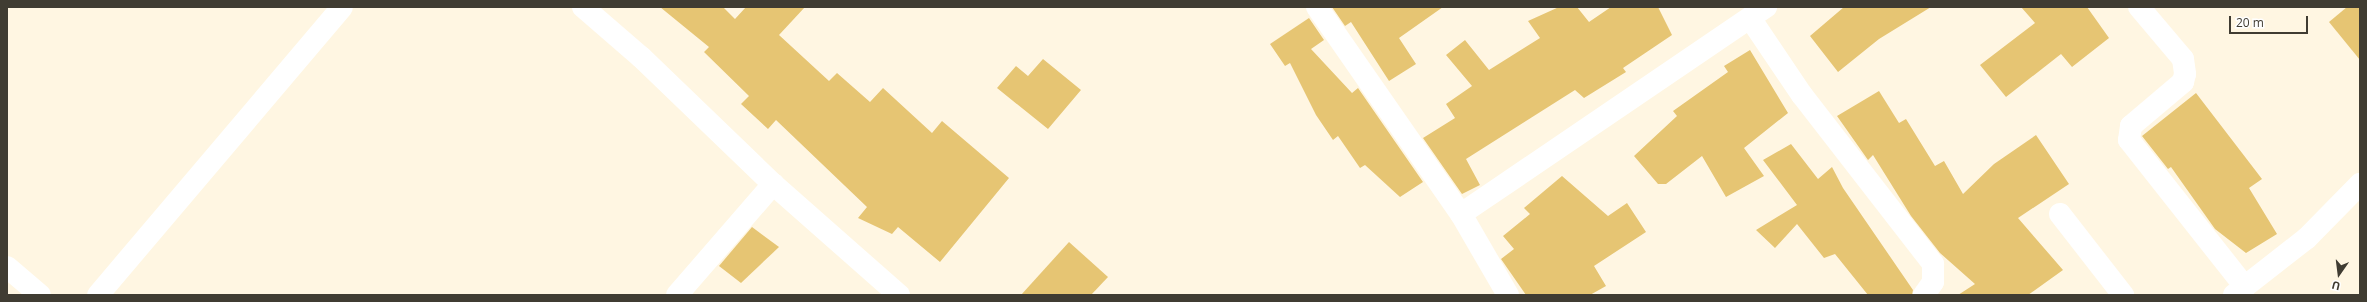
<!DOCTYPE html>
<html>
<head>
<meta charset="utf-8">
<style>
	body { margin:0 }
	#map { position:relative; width:2367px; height:302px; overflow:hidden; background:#fff6e2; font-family:"Open Sans",sans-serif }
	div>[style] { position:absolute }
	.building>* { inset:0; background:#e6c573 }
	.minor>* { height:22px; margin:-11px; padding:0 11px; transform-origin:11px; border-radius:11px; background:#fff }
	.primary>* { height:22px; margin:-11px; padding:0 11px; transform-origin:11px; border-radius:11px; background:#fff }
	span { translate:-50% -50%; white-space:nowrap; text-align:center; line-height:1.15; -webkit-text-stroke:3.5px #fff; paint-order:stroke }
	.frame { position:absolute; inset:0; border:8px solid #403c32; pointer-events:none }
	.north { position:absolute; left:2319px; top:254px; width:40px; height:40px; -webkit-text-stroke:3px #fff; paint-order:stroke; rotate:194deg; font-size:11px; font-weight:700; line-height:16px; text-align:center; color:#403c32 }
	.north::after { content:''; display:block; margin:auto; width:14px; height:18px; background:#403c32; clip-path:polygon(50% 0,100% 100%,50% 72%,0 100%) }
	.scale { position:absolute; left:2229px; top:16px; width:79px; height:18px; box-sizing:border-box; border:2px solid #403c32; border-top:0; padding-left:5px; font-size:12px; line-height:14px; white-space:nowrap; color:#403c32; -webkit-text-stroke:3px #fff; paint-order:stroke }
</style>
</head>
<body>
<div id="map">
	<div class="building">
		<div style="clip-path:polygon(660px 7px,723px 7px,735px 19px,746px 7px,805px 7px,779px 35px,829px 81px,837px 73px,870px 102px,883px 88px,932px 133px,942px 121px,1009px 178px,940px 262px,898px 227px,892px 234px,858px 218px,867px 207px,776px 120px,768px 129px,741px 104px,749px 96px,704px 52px,709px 47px)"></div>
		<div style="clip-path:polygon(1332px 7px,1443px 7px,1399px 38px,1416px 64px,1389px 81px,1351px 22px,1345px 26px)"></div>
		<div style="clip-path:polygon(1559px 7px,1577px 7px,1589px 22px,1611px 7px,1658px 7px,1672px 35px,1623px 68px,1626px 72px,1584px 98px,1575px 90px,1466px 159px,1480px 185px,1462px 194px,1423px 138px,1455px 118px,1446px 104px,1472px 86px,1446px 55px,1465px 40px,1489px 70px,1540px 38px,1528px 21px)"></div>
		<div style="clip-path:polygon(1844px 7px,1931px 7px,1879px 39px,1838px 72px,1810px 36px)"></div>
		<div style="clip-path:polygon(2021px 7px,2087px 7px,2109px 38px,2072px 67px,2061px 54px,2006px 97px,1980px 65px,2035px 23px)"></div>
		<div style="clip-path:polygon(2347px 7px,2360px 7px,2360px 60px,2329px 22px)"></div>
		<div style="clip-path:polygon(1309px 18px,1324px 40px,1311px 49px,1352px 93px,1358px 88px,1423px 182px,1400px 197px,1365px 165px,1360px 168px,1338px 136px,1333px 140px,1316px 115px,1290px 63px,1285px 66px,1270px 44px)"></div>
		<div style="clip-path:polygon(1750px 50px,1788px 113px,1744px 148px,1764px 176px,1726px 197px,1702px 156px,1666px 184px,1658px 184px,1634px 156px,1677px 116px,1673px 111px,1728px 72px,1724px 66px)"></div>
		<div style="clip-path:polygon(1043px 59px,1081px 90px,1048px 129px,997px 88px,1016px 66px,1028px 76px)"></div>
		<div style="clip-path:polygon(1879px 91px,1899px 123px,1906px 119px,1935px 166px,1944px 161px,1963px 194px,1994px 164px,2036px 135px,2069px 184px,2018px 218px,2063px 270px,2028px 295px,1958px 295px,1975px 284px,1940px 253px,1911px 216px,1873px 155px,1868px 160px,1837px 116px)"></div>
		<div style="clip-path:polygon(2196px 93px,2262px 179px,2249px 188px,2277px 234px,2246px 253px,2215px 229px,2171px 167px,2168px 169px,2142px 136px)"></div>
		<div style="clip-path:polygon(1791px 144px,1818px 179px,1832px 167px,1843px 188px,1913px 290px,1912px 295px,1868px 295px,1835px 254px,1824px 258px,1797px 224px,1775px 248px,1756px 230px,1797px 205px,1763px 160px)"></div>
		<div style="clip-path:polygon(1562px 176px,1608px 216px,1627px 203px,1646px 232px,1594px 266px,1606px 286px,1590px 295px,1526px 295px,1501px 259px,1514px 249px,1503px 236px,1530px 214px,1524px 208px)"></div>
		<div style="clip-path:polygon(752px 227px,779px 247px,741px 283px,719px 266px)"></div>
		<div style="clip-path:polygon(1069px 242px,1108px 277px,1091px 295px,1021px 295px)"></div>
	</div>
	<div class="minor">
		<div style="left:583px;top:7px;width:77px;rotate:40.8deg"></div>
		<div style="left:641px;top:57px;width:183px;rotate:43.9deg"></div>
		<div style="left:773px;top:184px;width:168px;rotate:41.4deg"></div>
		<div style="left:1317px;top:7px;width:252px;rotate:55.2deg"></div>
		<div style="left:1461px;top:214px;width:94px;rotate:59.9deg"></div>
		<div style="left:2139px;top:7px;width:68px;rotate:49.8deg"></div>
		<div style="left:2183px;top:59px;width:15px;rotate:82deg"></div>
		<div style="left:2185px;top:74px;width:8px;rotate:104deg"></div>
		<div style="left:2183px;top:82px;width:68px;rotate:139.8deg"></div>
		<div style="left:2131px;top:126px;width:14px;rotate:98deg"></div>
		<div style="left:2129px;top:140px;width:187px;rotate:51.7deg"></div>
		<div style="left:1750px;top:18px;width:93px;rotate:56deg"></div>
		<div style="left:1802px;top:95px;width:214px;rotate:52.2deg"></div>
		<div style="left:1933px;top:264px;width:18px;rotate:90deg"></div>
		<div style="left:1933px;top:282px;width:16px;rotate:125deg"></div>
		<div style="left:1461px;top:214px;width:369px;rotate:-34.2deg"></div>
		<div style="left:2060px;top:214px;width:103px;rotate:52.1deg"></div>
		<div style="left:98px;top:295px;width:377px;rotate:-49.7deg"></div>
		<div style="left:677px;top:295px;width:147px;rotate:-49.1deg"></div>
		<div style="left:2234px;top:295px;width:93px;rotate:-38deg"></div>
		<div style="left:2307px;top:238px;width:76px;rotate:-45.5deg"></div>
	</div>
	<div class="primary">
		<div style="left:7px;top:267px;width:43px;rotate:40.3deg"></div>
	</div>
	<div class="frame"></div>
	<div class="north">U</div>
	<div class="scale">20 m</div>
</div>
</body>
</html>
